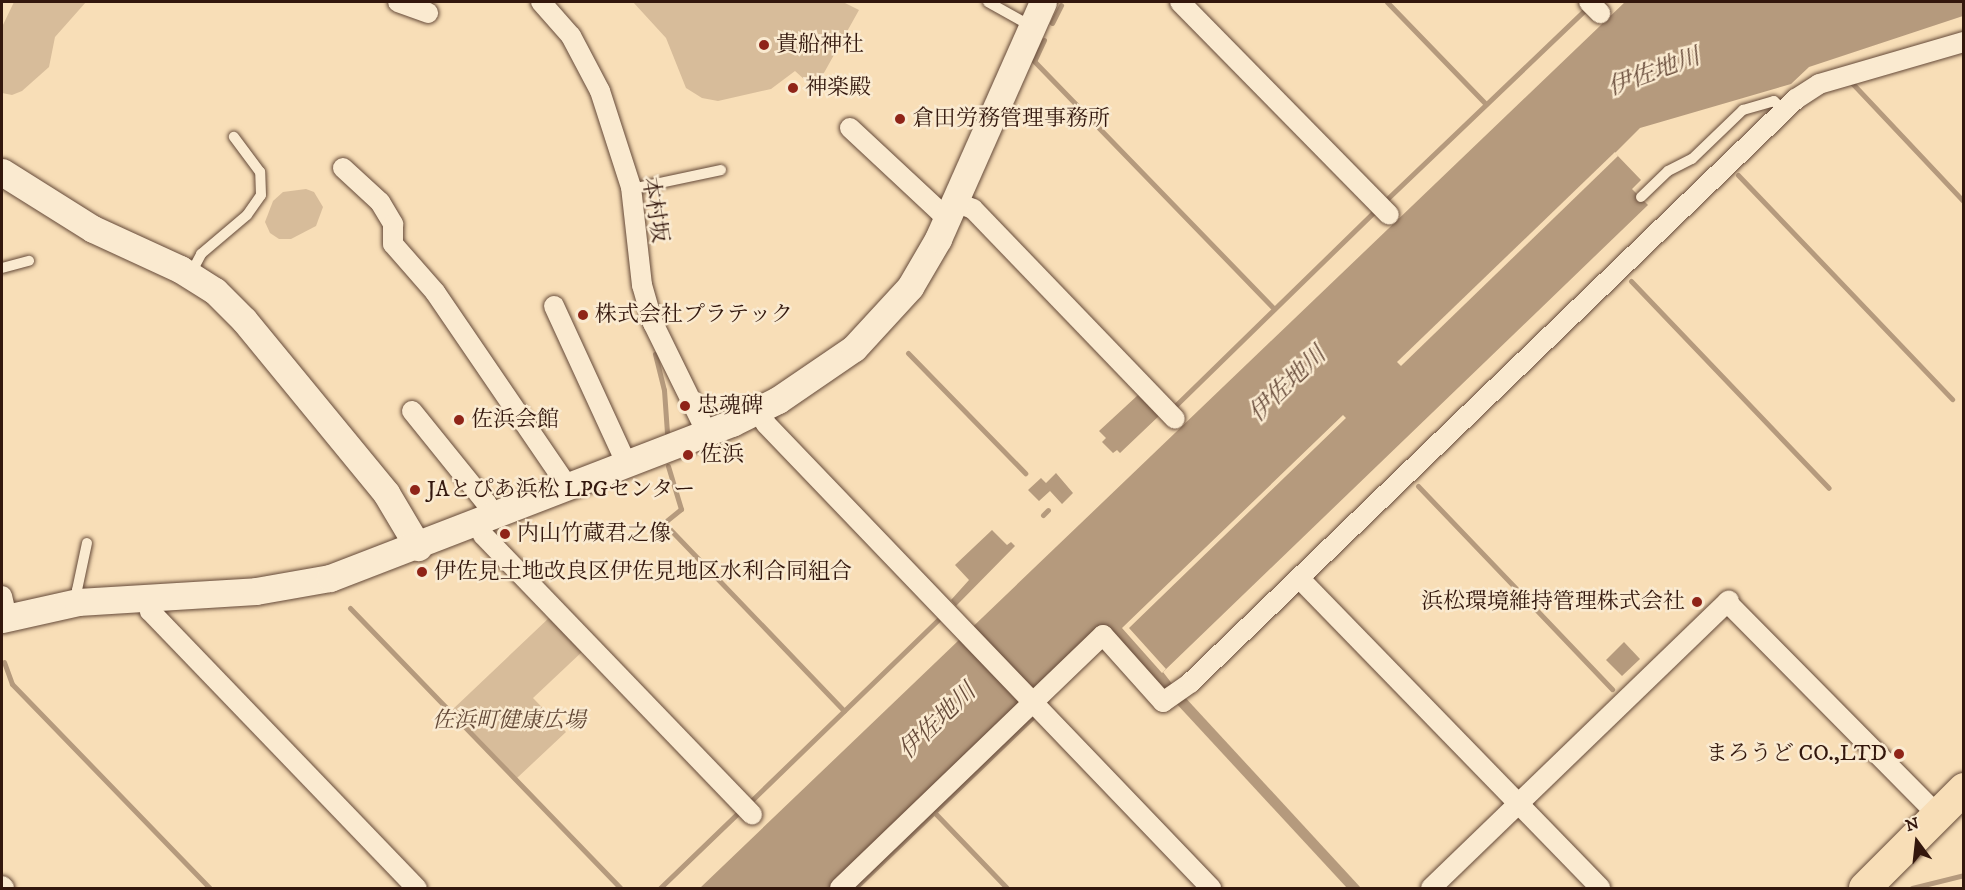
<!DOCTYPE html>
<html>
<head>
<meta charset="utf-8">
<style>
	body { margin:0 }
	#map { position:relative; width:1965px; height:890px; overflow:hidden; background:#f8deb7; font-family:"IM FELL DW Pica","Noto Serif JP",serif }
	div>[style] { position:absolute }
	.green>* { inset:0; background:#d7bc9a }
	.water>* { inset:0; background:#b59a7d }
	.pier>* { inset:0; background:#f8deb7 }
	.stream>* { height:5px; margin:-2.5px; padding:0 2.5px; transform-origin:2.5px; border-radius:2.5px; background:#b59a7d }
	.roads { filter:drop-shadow(0 0 2px #644938) drop-shadow(0 0 2px #644938) }
	.lane>* { height:10px; margin:-5px; padding:0 5px; transform-origin:5px; border-radius:5px; background:#faead0 }
	.street>* { height:20px; margin:-10px; padding:0 10px; transform-origin:10px; border-radius:10px; background:#faead0 }
	.secondary>* { height:27px; margin:-13.5px; padding:0 13.5px; transform-origin:13.5px; border-radius:13.5px; background:#faead0 }
	.primary>* { height:32px; margin:-16px; padding:0 16px; transform-origin:16px; border-radius:16px; background:#f8deb7 }
	.dots>* { width:16px; height:16px; translate:-50% -50%; box-sizing:border-box; border:3px solid #faead0; border-radius:50% }
	span { translate:-50% -50%; white-space:nowrap; text-align:center; line-height:1.15; -webkit-text-stroke:5px #faead0; paint-order:stroke }
	.poi-label { font-size:22px; color:#33170d }
	.left { translate:0 -50%; text-align:left }
	.right { translate:-100% -50%; text-align:right }
	.street-label { font-size:22px; color:#33170d }
	.park-label { font-size:22px; color:#644937; font-style:italic }
	.water-label { font-size:24px; color:#674b3a; font-style:italic }
	.frame { position:absolute; inset:0; border:3px solid #33170d; pointer-events:none }
	.north { position:absolute; left:1887px; top:812px; width:60px; height:60px; -webkit-text-stroke:4px #faead0; paint-order:stroke; rotate:345deg; font-size:16px; font-weight:700; line-height:24px; text-align:center; color:#33170d }
	.north::after { content:''; display:block; margin:auto; width:21px; height:27px; background:#33170d; clip-path:polygon(50% 0,100% 100%,50% 72%,0 100%) }
</style>
</head>
<body>
<div id="map">
	<div class="green">
		<div style="clip-path:polygon(14px 2px,86px 2px,55px 37px,49px 67px,22px 91px,12px 95px,2px 93px,2px 27px)"></div>
		<div style="clip-path:polygon(633px 2px,843px 2px,859px 10px,815px 89px,795px 71px,771px 89px,718px 101px,702px 98px,686px 88px,666px 38px)"></div>
		<div style="clip-path:polygon(306px 189px,314px 192px,323px 207px,316px 226px,291px 239px,279px 239px,270px 233px,265px 222px,273px 201px,283px 192px)"></div>
		<div style="clip-path:polygon(551px 616px,584px 650px,533px 698px,566px 732px,517px 778px,452px 710px)"></div>
	</div>
	<div class="water">
		<div style="clip-path:polygon(1625px 2px,1963px 2px,1963px 16px,1809px 67px,1791px 84px,1640px 128px,1615px 153px,1641px 180px,1632px 189px,1648px 205px,1163px 672px,1173px 685px,1166px 691px,1104px 625px,832px 888px,700px 888px)"></div>
		<div style="clip-path:polygon(1138px 395px,1161px 414px,1120px 453px,1117px 450px,1113px 453px,1102px 442px,1106px 438px,1099px 431px)"></div>
		<div style="clip-path:polygon(1056px 473px,1073px 493px,1062px 504px,1050px 491px,1039px 501px,1028px 490px,1041px 478px,1046px 483px)"></div>
		<div style="clip-path:polygon(992px 530px,1007px 545px,1011px 542px,1015px 546px,956px 606px,951px 600px,969px 580px,955px 565px)"></div>
		<div style="clip-path:polygon(1624px 642px,1640px 659px,1622px 676px,1606px 660px)"></div>
		<div style="clip-path:polygon(1182px 694px,1361px 888px,1347px 888px,1174px 701px)"></div>
	</div>
	<div class="pier">
		<div style="clip-path:polygon(1615px 152px,1618px 156px,1401px 366px,1397px 362px)"></div>
		<div style="clip-path:polygon(1343px 415px,1346px 418px,1129px 628px,1166px 669px,1162px 673px,1122px 628px)"></div>
	</div>
	<div class="stream">
		<div style="left:1387px;top:2px;width:142px;rotate:45.9deg"></div>
		<div style="left:1052px;top:23px;width:20px;rotate:-63deg"></div>
		<div style="left:1044px;top:40px;width:23px;rotate:115deg"></div>
		<div style="left:1034px;top:61px;width:345px;rotate:45.9deg"></div>
		<div style="left:1852px;top:83px;width:163px;rotate:46.7deg"></div>
		<div style="left:1738px;top:175px;width:310px;rotate:46.3deg"></div>
		<div style="left:1386px;top:200px;width:277px;rotate:-43.7deg"></div>
		<div style="left:1631px;top:281px;width:286px;rotate:46.3deg"></div>
		<div style="left:908px;top:353px;width:168px;rotate:45.7deg"></div>
		<div style="left:655px;top:354px;width:37px;rotate:76deg"></div>
		<div style="left:664px;top:390px;width:43px;rotate:86deg"></div>
		<div style="left:1175px;top:406px;width:278px;rotate:-44.3deg"></div>
		<div style="left:668px;top:466px;width:45px;rotate:73.2deg"></div>
		<div style="left:681px;top:509px;width:22px;rotate:141deg"></div>
		<div style="left:664px;top:523px;width:260px;rotate:46.2deg"></div>
		<div style="left:1418px;top:486px;width:281px;rotate:46.3deg"></div>
		<div style="left:1043px;top:515px;width:7px;rotate:-45deg"></div>
		<div style="left:350px;top:608px;width:389px;rotate:46deg"></div>
		<div style="left:4px;top:662px;width:23px;rotate:70deg"></div>
		<div style="left:12px;top:684px;width:284px;rotate:45.9deg"></div>
		<div style="left:751px;top:801px;width:263px;rotate:-44.1deg"></div>
		<div style="left:934px;top:812px;width:105px;rotate:46.2deg"></div>
		<div style="left:660px;top:888px;width:108px;rotate:-43.9deg"></div>
		<div style="left:855px;top:888px;width:250px;rotate:-43.9deg"></div>
		<div style="left:1912px;top:888px;width:54px;rotate:-14deg"></div>
	</div>
	<div class="roads">
		<div class="lane">
			<div style="left:988px;top:2px;width:49px;rotate:29.2deg"></div>
			<div style="left:631px;top:189px;width:92px;rotate:-11.9deg"></div>
			<div style="left:1641px;top:197px;width:37px;rotate:-44deg"></div>
			<div style="left:1668px;top:171px;width:27px;rotate:-27deg"></div>
			<div style="left:1692px;top:159px;width:71px;rotate:-43.9deg"></div>
			<div style="left:1743px;top:110px;width:32px;rotate:-16deg"></div>
			<div style="left:1774px;top:101px;width:14px;rotate:45deg"></div>
			<div style="left:2px;top:268px;width:28px;rotate:-15deg"></div>
			<div style="left:190px;top:275px;width:24px;rotate:-62deg"></div>
			<div style="left:201px;top:254px;width:60px;rotate:-40.3deg"></div>
			<div style="left:247px;top:215px;width:24px;rotate:-55deg"></div>
			<div style="left:261px;top:195px;width:23px;rotate:-92deg"></div>
			<div style="left:260px;top:172px;width:44px;rotate:-126.6deg"></div>
			<div style="left:78px;top:601px;width:11px;rotate:-95deg"></div>
			<div style="left:77px;top:590px;width:48px;rotate:-78deg"></div>
		</div>
		<div class="street">
			<div style="left:398px;top:2px;width:32px;rotate:20deg"></div>
			<div style="left:541px;top:2px;width:45px;rotate:48.6deg"></div>
			<div style="left:571px;top:36px;width:62px;rotate:62.2deg"></div>
			<div style="left:600px;top:91px;width:101px;rotate:72.1deg"></div>
			<div style="left:631px;top:187px;width:99px;rotate:83.6deg"></div>
			<div style="left:642px;top:285px;width:40px;rotate:74deg"></div>
			<div style="left:653px;top:323px;width:123px;rotate:63.9deg"></div>
			<div style="left:1180px;top:2px;width:298px;rotate:45.5deg"></div>
			<div style="left:1589px;top:2px;width:16px;rotate:45deg"></div>
			<div style="left:850px;top:128px;width:123px;rotate:43deg"></div>
			<div style="left:940px;top:212px;width:9px;rotate:27deg"></div>
			<div style="left:343px;top:168px;width:50px;rotate:42.6deg"></div>
			<div style="left:380px;top:202px;width:26px;rotate:59deg"></div>
			<div style="left:393px;top:224px;width:20px;rotate:90deg"></div>
			<div style="left:393px;top:244px;width:64px;rotate:48.8deg"></div>
			<div style="left:435px;top:292px;width:236px;rotate:55.7deg"></div>
			<div style="left:955px;top:202px;width:19px;rotate:21deg"></div>
			<div style="left:973px;top:209px;width:291px;rotate:46.1deg"></div>
			<div style="left:554px;top:306px;width:175px;rotate:65.3deg"></div>
			<div style="left:412px;top:411px;width:119px;rotate:51.1deg"></div>
			<div style="left:487px;top:504px;width:14px;rotate:69deg"></div>
			<div style="left:758px;top:411px;width:15px;rotate:58deg"></div>
			<div style="left:766px;top:424px;width:643px;rotate:46.2deg"></div>
			<div style="left:478px;top:523px;width:13px;rotate:67deg"></div>
			<div style="left:483px;top:535px;width:388px;rotate:46.1deg"></div>
			<div style="left:1299px;top:578px;width:432px;rotate:45.8deg"></div>
			<div style="left:2px;top:596px;width:22px;rotate:77deg"></div>
			<div style="left:149px;top:598px;width:13px;rotate:86deg"></div>
			<div style="left:150px;top:611px;width:385px;rotate:46.1deg"></div>
			<div style="left:1727px;top:602px;width:301px;rotate:45.3deg"></div>
			<div style="left:2px;top:886px;width:3px;rotate:45deg"></div>
			<div style="left:840px;top:888px;width:365px;rotate:-43.9deg"></div>
			<div style="left:1103px;top:635px;width:90px;rotate:48.2deg"></div>
			<div style="left:1163px;top:702px;width:33px;rotate:-35deg"></div>
			<div style="left:1190px;top:683px;width:842px;rotate:-43.94deg"></div>
			<div style="left:1796px;top:99px;width:27px;rotate:-33deg"></div>
			<div style="left:1819px;top:84px;width:151px;rotate:-16.2deg"></div>
			<div style="left:1431px;top:888px;width:414px;rotate:-44deg"></div>
		</div>
		<div class="secondary">
			<div style="left:2px;top:172px;width:107px;rotate:32.1deg"></div>
			<div style="left:93px;top:229px;width:96px;rotate:24.7deg"></div>
			<div style="left:180px;top:269px;width:41px;rotate:32.2deg"></div>
			<div style="left:215px;top:291px;width:41px;rotate:45deg"></div>
			<div style="left:244px;top:320px;width:224px;rotate:50.6deg"></div>
			<div style="left:386px;top:493px;width:63px;rotate:59.3deg"></div>
			<div style="left:2px;top:619px;width:78px;rotate:-12.6deg"></div>
			<div style="left:78px;top:602px;width:178px;rotate:-3.5deg"></div>
			<div style="left:256px;top:591px;width:75px;rotate:-10deg"></div>
			<div style="left:330px;top:578px;width:431px;rotate:-21.1deg"></div>
			<div style="left:732px;top:423px;width:51px;rotate:-26.6deg"></div>
			<div style="left:778px;top:400px;width:92px;rotate:-34.4deg"></div>
			<div style="left:854px;top:348px;width:83px;rotate:-47.4deg"></div>
			<div style="left:910px;top:287px;width:56px;rotate:-59.7deg"></div>
			<div style="left:938px;top:239px;width:259px;rotate:-66.1deg"></div>
		</div>
		<div class="primary">
			<div style="left:1865px;top:888px;width:140px;rotate:-45deg"></div>
		</div>
	</div>
	<div class="dots">
		<div style="left:764px;top:45px;background:#8f2418"></div>
		<div style="left:793px;top:88px;background:#8f2418"></div>
		<div style="left:900px;top:119px;background:#8f2418"></div>
		<div style="left:583px;top:315px;background:#8f2418"></div>
		<div style="left:685px;top:406px;background:#8f2418"></div>
		<div style="left:459px;top:420px;background:#8f2418"></div>
		<div style="left:688px;top:455px;background:#8f2418"></div>
		<div style="left:415px;top:490px;background:#8f2418"></div>
		<div style="left:505px;top:534px;background:#8f2418"></div>
		<div style="left:422px;top:572px;background:#8f2418"></div>
		<div style="left:1697px;top:602px;background:#8f2418"></div>
		<div style="left:1899px;top:754px;background:#8f2418"></div>
	</div>
	<div class="poi-label">
		<span class="left" style="left:776px;top:45px">貴船神社</span>
		<span class="left" style="left:805px;top:88px">神楽殿</span>
		<span class="left" style="left:912px;top:119px">倉田労務管理事務所</span>
		<span class="left" style="left:595px;top:315px">株式会社プラテック</span>
		<span class="left" style="left:697px;top:406px">忠魂碑</span>
		<span class="left" style="left:471px;top:420px">佐浜会館</span>
		<span class="left" style="left:700px;top:455px">佐浜</span>
		<span class="left" style="left:427px;top:490px">JAとぴあ浜松 LPGセンター</span>
		<span class="left" style="left:517px;top:534px">内山竹蔵君之像</span>
		<span class="left" style="left:434px;top:572px">伊佐見土地改良区伊佐見地区水利合同組合</span>
		<span class="right" style="left:1685px;top:602px">浜松環境維持管理株式会社</span>
		<span class="right" style="left:1887px;top:754px">まろうど CO.,LTD</span>
	</div>
	<div class="street-label">
		<span style="left:655px;top:210px;rotate:81deg">本村坂</span>
	</div>
	<div class="park-label">
		<span style="left:509px;top:721px">佐浜町健康広場</span>
	</div>
	<div class="water-label">
		<span style="left:1654px;top:73px;rotate:-20deg">伊佐地川</span>
		<span style="left:1288px;top:385px;rotate:-44deg">伊佐地川</span>
		<span style="left:938px;top:722px;rotate:-44deg">伊佐地川</span>
	</div>
	<div class="frame"></div>
	<div class="north">N</div>
</div>
</body>
</html>
